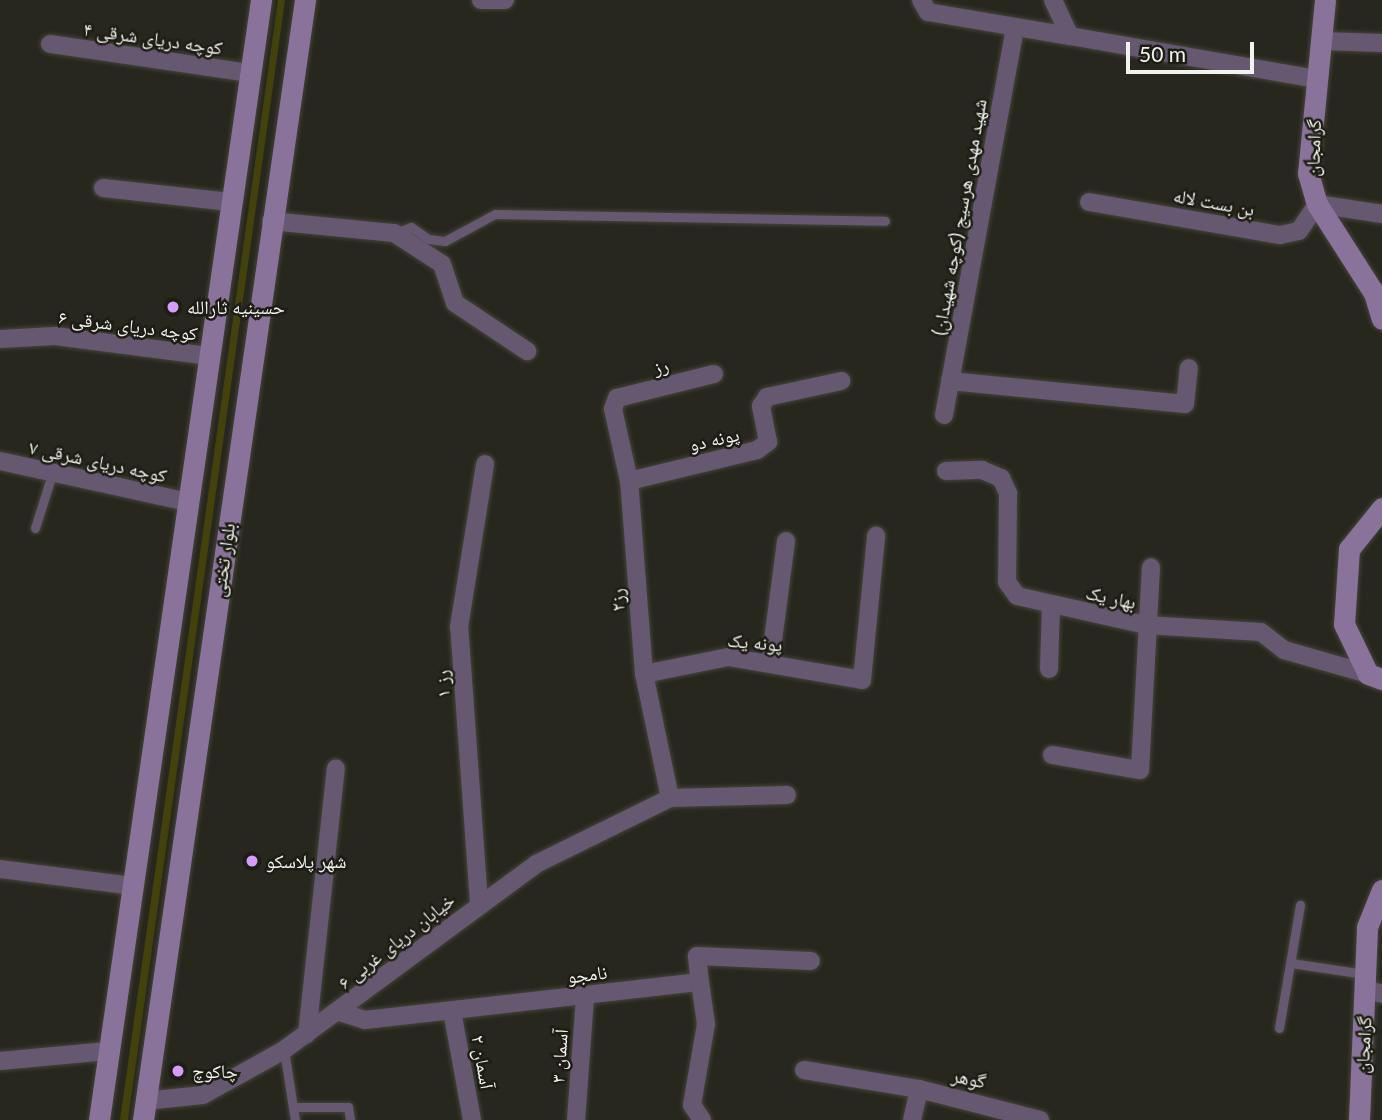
<!DOCTYPE html>
<html>
<head>
<meta charset="utf-8">
<style>
	body { margin:0 }
	#map { position:relative; width:1382px; height:1120px; overflow:hidden; background:#27271e; font-family:Lato,"Noto Naskh Arabic",sans-serif }
	div>[style] { position:absolute }
	.green>* { inset:0; background:#43410c }
	.roads { filter:drop-shadow(0 0 2px #44443b) drop-shadow(0 0 2px #44443b) }
	.lane>* { height:9px; margin:-4.5px; padding:0 4.5px; transform-origin:4.5px; border-radius:4.5px; background:#665871 }
	.street>* { height:18px; margin:-9px; padding:0 9px; transform-origin:9px; border-radius:9px; background:#665871 }
	.secondary>* { height:21px; margin:-10.5px; padding:0 10.5px; transform-origin:10.5px; border-radius:10.5px; background:#8a739b }
	.dots>* { width:19px; height:19px; translate:-50% -50%; box-sizing:border-box; border:4px solid #1d1d15; border-radius:50% }
	span { translate:-50% -50%; white-space:nowrap; text-align:center; line-height:1.15; -webkit-text-stroke:5px #1d1d15; paint-order:stroke }
	.street-label { font-size:19px; color:#f3f3ee }
	.poi-label { font-size:19px; color:#f3f3ee }
	.left { translate:0 -50%; text-align:left }
	.scale { position:absolute; left:1126px; top:42px; width:128px; height:32px; box-sizing:border-box; border:4px solid #f3f3ee; border-top:0; padding-left:9px; font-size:21px; line-height:24px; white-space:nowrap; color:#f3f3ee; -webkit-text-stroke:5px #1d1d15; paint-order:stroke }
</style>
</head>
<body>
<div id="map">
	<div class="green">
		<div style="clip-path:polygon(278px 0,285px 0,128px 1120px,120px 1120px)"></div>
	</div>
	<div class="roads">
		<div class="lane">
			<div style="left:396px;top:233px;width:16px;rotate:-22deg"></div>
			<div style="left:411px;top:227px;width:21px;rotate:35deg"></div>
			<div style="left:428px;top:239px;width:17px;rotate:7deg"></div>
			<div style="left:445px;top:241px;width:57px;rotate:-28.4deg"></div>
			<div style="left:495px;top:214px;width:390px;rotate:1deg"></div>
			<div style="left:35px;top:528px;width:60px;rotate:-72.5deg"></div>
			<div style="left:1291px;top:963px;width:74px;rotate:8.6deg"></div>
			<div style="left:1279px;top:1028px;width:125px;rotate:-80.3deg"></div>
			<div style="left:284px;top:1050px;width:71px;rotate:81.1deg"></div>
			<div style="left:293px;top:1107px;width:55px"></div>
			<div style="left:348px;top:1107px;width:13px;rotate:81deg"></div>
		</div>
		<div class="street">
			<div style="left:481px;top:0;width:24px"></div>
			<div style="left:921px;top:0;width:14px;rotate:60deg"></div>
			<div style="left:928px;top:12px;width:144px;rotate:9.6deg"></div>
			<div style="left:1053px;top:0;width:40px;rotate:65deg"></div>
			<div style="left:1070px;top:36px;width:251px;rotate:9.9deg"></div>
			<div style="left:1321px;top:41px;width:61px;rotate:1.9deg"></div>
			<div style="left:50px;top:44px;width:202px;rotate:8.3deg"></div>
			<div style="left:103px;top:188px;width:128px;rotate:6.3deg"></div>
			<div style="left:1089px;top:202px;width:194px;rotate:9.8deg"></div>
			<div style="left:1280px;top:235px;width:19px;rotate:-12deg"></div>
			<div style="left:1299px;top:231px;width:32px;rotate:-56deg"></div>
			<div style="left:1317px;top:204px;width:66px;rotate:8.7deg"></div>
			<div style="left:271px;top:221px;width:124px;rotate:5.6deg"></div>
			<div style="left:394px;top:233px;width:57px;rotate:32.9deg"></div>
			<div style="left:442px;top:264px;width:41px;rotate:71.6deg"></div>
			<div style="left:455px;top:303px;width:87px;rotate:33.7deg"></div>
			<div style="left:0;top:339px;width:55px;rotate:-3.1deg"></div>
			<div style="left:55px;top:336px;width:154px;rotate:7.4deg"></div>
			<div style="left:950px;top:381px;width:236px;rotate:5.6deg"></div>
			<div style="left:1185px;top:404px;width:36px;rotate:-84deg"></div>
			<div style="left:944px;top:415px;width:394px;rotate:-79.6deg"></div>
			<div style="left:0;top:461px;width:192px;rotate:12.3deg"></div>
			<div style="left:946px;top:471px;width:36px;rotate:-2deg"></div>
			<div style="left:982px;top:470px;width:21px;rotate:23deg"></div>
			<div style="left:1001px;top:478px;width:17px;rotate:65deg"></div>
			<div style="left:1008px;top:493px;width:89px;rotate:90.6deg"></div>
			<div style="left:1007px;top:582px;width:17px;rotate:54deg"></div>
			<div style="left:1017px;top:596px;width:132px;rotate:12.7deg"></div>
			<div style="left:1146px;top:625px;width:115px;rotate:3.5deg"></div>
			<div style="left:1261px;top:632px;width:29px;rotate:38deg"></div>
			<div style="left:1284px;top:650px;width:87px;rotate:15.9deg"></div>
			<div style="left:629px;top:481px;width:132px;rotate:-13.6deg"></div>
			<div style="left:757px;top:450px;width:14px;rotate:-36deg"></div>
			<div style="left:768px;top:442px;width:37px;rotate:-101deg"></div>
			<div style="left:761px;top:406px;width:11px;rotate:-56deg"></div>
			<div style="left:767px;top:397px;width:76px;rotate:-12.2deg"></div>
			<div style="left:770px;top:663px;width:123px;rotate:-82.5deg"></div>
			<div style="left:1049px;top:669px;width:63px;rotate:-88.2deg"></div>
			<div style="left:644px;top:674px;width:86px;rotate:-11.4deg"></div>
			<div style="left:728px;top:657px;width:136px;rotate:9.7deg"></div>
			<div style="left:862px;top:680px;width:145px;rotate:-84.4deg"></div>
			<div style="left:1052px;top:755px;width:89px;rotate:9.7deg"></div>
			<div style="left:1140px;top:770px;width:203px;rotate:-86.9deg"></div>
			<div style="left:670px;top:798px;width:127px;rotate:-101.8deg"></div>
			<div style="left:644px;top:674px;width:194px;rotate:-94.4deg"></div>
			<div style="left:629px;top:481px;width:74px;rotate:-102.5deg"></div>
			<div style="left:613px;top:409px;width:12px;rotate:-70deg"></div>
			<div style="left:617px;top:398px;width:100px;rotate:-13.9deg"></div>
			<div style="left:0;top:869px;width:134px;rotate:7.3deg"></div>
			<div style="left:479px;top:903px;width:277px;rotate:-94.1deg"></div>
			<div style="left:459px;top:627px;width:165px;rotate:-80.9deg"></div>
			<div style="left:700px;top:982px;width:26px;rotate:-97deg"></div>
			<div style="left:697px;top:956px;width:114px;rotate:2.5deg"></div>
			<div style="left:1365px;top:989px;width:18px;rotate:16deg"></div>
			<div style="left:452px;top:1011px;width:111px;rotate:79.6deg"></div>
			<div style="left:339px;top:1012px;width:27px;rotate:17deg"></div>
			<div style="left:365px;top:1020px;width:337px;rotate:-6.5deg"></div>
			<div style="left:700px;top:982px;width:42px;rotate:81.9deg"></div>
			<div style="left:706px;top:1024px;width:82px;rotate:99.8deg"></div>
			<div style="left:692px;top:1105px;width:18px;rotate:56deg"></div>
			<div style="left:307px;top:1034px;width:267px;rotate:-83.8deg"></div>
			<div style="left:0;top:1061px;width:108px;rotate:-5.3deg"></div>
			<div style="left:804px;top:1070px;width:117px;rotate:9.4deg"></div>
			<div style="left:145px;top:1101px;width:58px;rotate:-5.9deg"></div>
			<div style="left:203px;top:1095px;width:93px;rotate:-29.1deg"></div>
			<div style="left:284px;top:1050px;width:313px;rotate:-36.4deg"></div>
			<div style="left:536px;top:864px;width:149px;rotate:-26.2deg"></div>
			<div style="left:670px;top:798px;width:117px;rotate:-1.5deg"></div>
			<div style="left:576px;top:1120px;width:124px;rotate:-85.8deg"></div>
			<div style="left:912px;top:1120px;width:32px;rotate:-77deg"></div>
			<div style="left:919px;top:1089px;width:125px;rotate:14.4deg"></div>
		</div>
		<div class="secondary">
			<div style="left:1325px;top:0;width:174px;rotate:95.6deg"></div>
			<div style="left:1308px;top:173px;width:32px;rotate:74deg"></div>
			<div style="left:1317px;top:204px;width:106px;rotate:57.4deg"></div>
			<div style="left:1374px;top:293px;width:27px;rotate:73deg"></div>
			<div style="left:1382px;top:508px;width:53px;rotate:128.8deg"></div>
			<div style="left:1349px;top:549px;width:75px;rotate:93.8deg"></div>
			<div style="left:1344px;top:624px;width:55px;rotate:64.4deg"></div>
			<div style="left:1368px;top:674px;width:15px;rotate:20deg"></div>
			<div style="left:99px;top:1120px;width:1132px;rotate:-81.77deg"></div>
			<div style="left:143px;top:1120px;width:1132px;rotate:-81.77deg"></div>
			<div style="left:1359px;top:1120px;width:193px;rotate:-87.6deg"></div>
			<div style="left:1367px;top:927px;width:40px;rotate:-68deg"></div>
		</div>
	</div>
	<div class="dots">
		<div style="left:173px;top:307px;background:#d49cfc"></div>
		<div style="left:252px;top:861px;background:#d49cfc"></div>
		<div style="left:178px;top:1071px;background:#d49cfc"></div>
	</div>
	<div class="street-label">
		<span style="left:153px;top:38px;rotate:8deg">کوچه دریای شرقی ۴</span>
		<span style="left:1313px;top:148px;rotate:-88deg">گرامجان</span>
		<span style="left:1214px;top:202px;rotate:10deg">بن بست لاله</span>
		<span style="left:959px;top:217px;rotate:-80deg">شهید مهدی هرسیج (کوچه شهیدان)</span>
		<span style="left:128px;top:325px;rotate:7deg">کوچه دریای شرقی ۶</span>
		<span style="left:661px;top:366px;rotate:-14deg">رز</span>
		<span style="left:714px;top:439px;rotate:-13deg">پونه دو</span>
		<span style="left:98px;top:461px;rotate:12deg">کوچه دریای شرقی ۷</span>
		<span style="left:223px;top:560px;rotate:-82deg">بلوار تختی</span>
		<span style="left:1111px;top:597px;rotate:12deg">بهار یک</span>
		<span style="left:617px;top:600px;rotate:-94deg">رز۲</span>
		<span style="left:755px;top:642px;rotate:5deg">پونه یک</span>
		<span style="left:442px;top:684px;rotate:-94deg">رز ۱</span>
		<span style="left:396px;top:941px;rotate:-38deg">خیابان دریای غربی ۶</span>
		<span style="left:587px;top:974px;rotate:-7deg">نامجو</span>
		<span style="left:1363px;top:1045px;rotate:-87deg">گرامجان</span>
		<span style="left:559px;top:1056px;rotate:-86deg">آسمان ۳</span>
		<span style="left:483px;top:1062px;rotate:80deg">آسمان ۲</span>
		<span style="left:969px;top:1078px;rotate:12deg">گوهر</span>
	</div>
	<div class="poi-label">
		<span class="left" style="left:187px;top:307px">حسینیه ثارالله</span>
		<span class="left" style="left:266px;top:861px">شهر پلاسکو</span>
		<span class="left" style="left:192px;top:1071px">چاکوچ</span>
	</div>
	<div class="scale">50 m</div>
</div>
</body>
</html>
